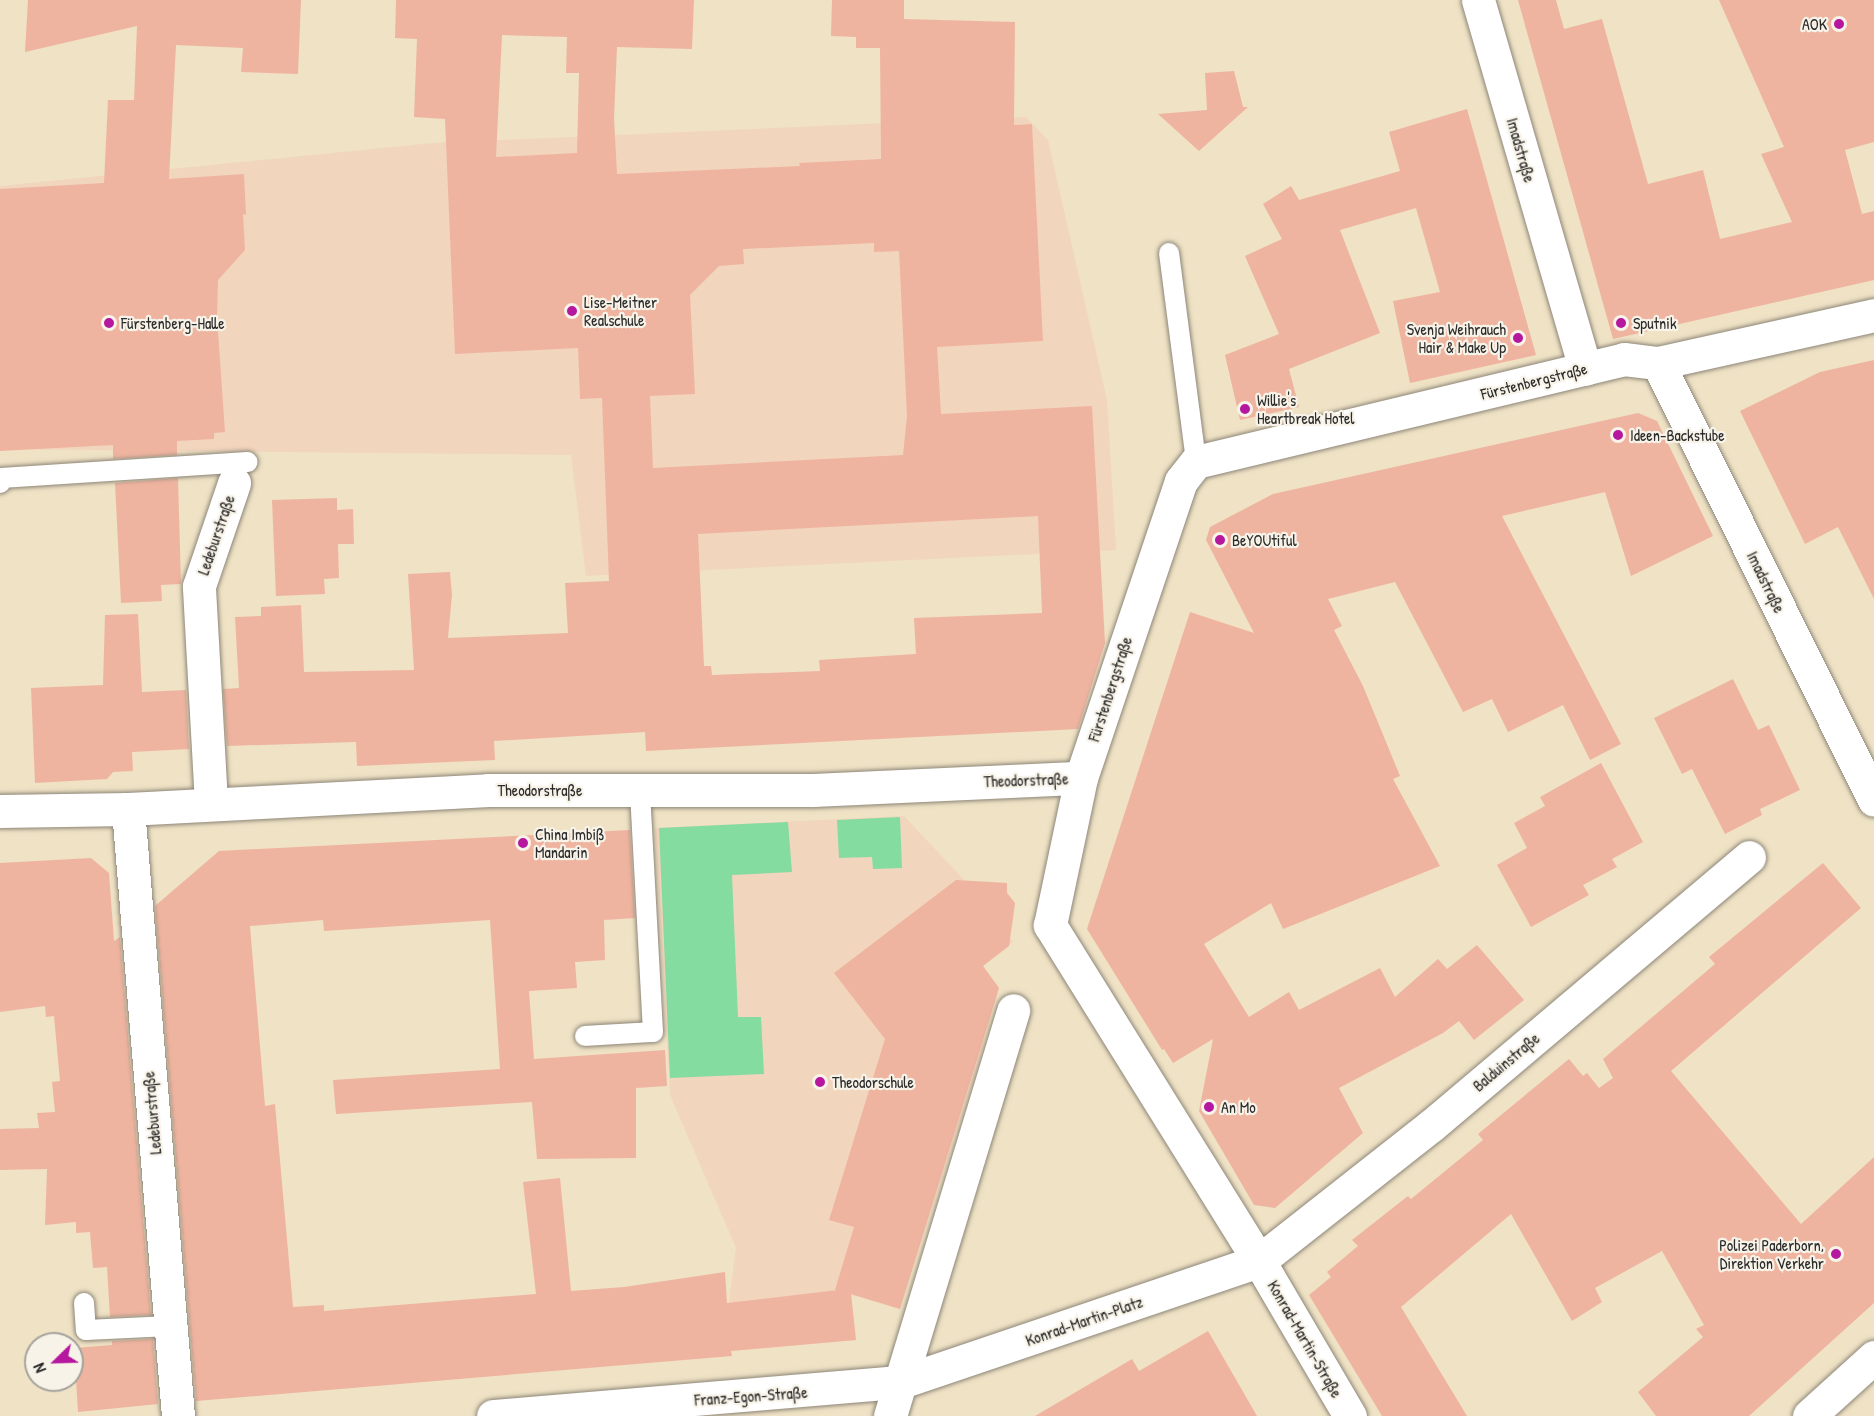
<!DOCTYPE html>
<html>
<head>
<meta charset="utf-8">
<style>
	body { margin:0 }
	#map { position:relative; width:1874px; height:1416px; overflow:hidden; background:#efe2c5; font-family:"Patrick Hand",sans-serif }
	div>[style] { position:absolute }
	.built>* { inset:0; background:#f2d5bd }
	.green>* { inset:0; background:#84dca0 }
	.building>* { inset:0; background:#efb4a0 }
	.roads { filter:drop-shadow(0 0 2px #8d8678) drop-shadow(0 0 2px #8d8678) }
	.service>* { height:20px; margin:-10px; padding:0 10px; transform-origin:10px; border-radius:10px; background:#fff }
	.minor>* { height:33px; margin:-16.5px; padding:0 16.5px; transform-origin:16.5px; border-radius:16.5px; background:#fff }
	.dots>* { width:16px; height:16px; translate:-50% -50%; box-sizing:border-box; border:3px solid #f7f3e8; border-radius:50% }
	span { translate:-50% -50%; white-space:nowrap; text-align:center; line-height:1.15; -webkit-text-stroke:4.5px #f7f3e8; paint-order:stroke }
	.poi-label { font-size:16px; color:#2b2b2b }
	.right { translate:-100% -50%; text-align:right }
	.left { translate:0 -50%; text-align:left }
	.street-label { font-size:16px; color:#2b2b2b }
	.north { position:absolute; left:24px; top:1332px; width:60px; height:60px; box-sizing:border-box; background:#f7f3e8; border:2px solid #a5a39c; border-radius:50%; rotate:247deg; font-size:16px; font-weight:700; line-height:24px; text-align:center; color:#2b2b2b }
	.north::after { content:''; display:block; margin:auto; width:21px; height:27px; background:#b5179e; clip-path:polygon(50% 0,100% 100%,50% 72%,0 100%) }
</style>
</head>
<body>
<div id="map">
	<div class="built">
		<div style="clip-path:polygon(1026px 117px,1048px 140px,1107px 400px,1116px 550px,586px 576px,571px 455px,0 449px,0 186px,433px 143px)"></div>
		<div style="clip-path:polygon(904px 816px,969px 885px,1000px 884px,1015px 903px,1012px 927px,1006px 932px,1013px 942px,983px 966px,999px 988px,977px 1068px,900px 1309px,851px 1295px,856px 1340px,733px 1351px,729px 1302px,736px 1248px,670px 1095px,655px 828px)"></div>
	</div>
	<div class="green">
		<div style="clip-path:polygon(900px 817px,902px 868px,873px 869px,872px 857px,839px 858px,837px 820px)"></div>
		<div style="clip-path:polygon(788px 822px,792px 872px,732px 875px,738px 1017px,761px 1017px,764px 1074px,670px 1078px,659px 828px)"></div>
	</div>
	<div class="building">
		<div style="clip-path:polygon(28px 0,301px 0,298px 74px,241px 72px,243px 48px,176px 45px,169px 179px,244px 174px,246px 215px,243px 214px,245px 250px,218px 280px,217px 317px,225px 432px,214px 433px,214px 439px,177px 441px,177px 455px,113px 459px,113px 445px,0 451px,0 189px,104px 183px,108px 100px,134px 100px,137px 26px,25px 52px)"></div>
		<div style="clip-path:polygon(evenodd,396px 0,694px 0,692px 49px,617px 47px,614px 118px,617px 174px,800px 166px,799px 163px,881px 159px,880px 48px,856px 48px,856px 37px,831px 36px,832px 0,904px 0,904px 19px,1015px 22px,1014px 125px,1032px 124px,1043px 341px,937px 347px,941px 414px,1092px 406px,1105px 643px,1078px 729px,646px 751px,645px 732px,494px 741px,495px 760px,357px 766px,356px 742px,227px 746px,223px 689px,239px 688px,235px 617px,261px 616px,261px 607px,301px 605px,304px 672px,414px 670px,408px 574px,450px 572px,452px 595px,448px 638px,568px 633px,565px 583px,609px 581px,602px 398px,580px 399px,578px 348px,455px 354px,445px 119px,414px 117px,417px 39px,395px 38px,396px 0,502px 35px,567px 37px,566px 73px,579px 73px,577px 153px,496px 157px,502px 35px,396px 0,874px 243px,874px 252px,899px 251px,907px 416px,903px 455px,653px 468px,650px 396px,695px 394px,690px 295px,719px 266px,744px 264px,743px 249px,874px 243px,396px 0,1038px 516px,1042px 613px,914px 618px,916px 654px,819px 660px,820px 671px,712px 675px,711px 666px,704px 666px,698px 534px,1038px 516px)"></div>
		<div style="clip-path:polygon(1518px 0,1556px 0,1564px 29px,1602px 19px,1648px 184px,1703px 170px,1720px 239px,1792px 222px,1761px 154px,1784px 147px,1719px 0,1874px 0,1874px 142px,1845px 150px,1862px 214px,1874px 211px,1874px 280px,1613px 339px)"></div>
		<div style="clip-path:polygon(1234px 71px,1243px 107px,1248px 107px,1199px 151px,1158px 114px,1207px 110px,1205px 73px)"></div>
		<div style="clip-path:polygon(1467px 109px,1536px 355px,1410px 383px,1393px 301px,1440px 292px,1416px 208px,1340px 230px,1380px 333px,1289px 369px,1299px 407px,1240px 420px,1225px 355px,1279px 334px,1245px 256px,1282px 239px,1263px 204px,1291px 186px,1299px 200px,1400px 171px,1389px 132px)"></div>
		<div style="clip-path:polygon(1874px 360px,1874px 599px,1838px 527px,1805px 544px,1740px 411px,1820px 372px)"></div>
		<div style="clip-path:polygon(1638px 413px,1657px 421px,1713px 536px,1631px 576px,1605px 492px,1502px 516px,1621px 744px,1590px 760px,1563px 705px,1508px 732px,1492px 699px,1463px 712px,1395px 582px,1328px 599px,1342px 626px,1334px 630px,1363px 686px,1400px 776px,1393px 779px,1440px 866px,1283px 929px,1271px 903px,1204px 944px,1249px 1017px,1289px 992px,1299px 1010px,1380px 968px,1395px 997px,1438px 959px,1447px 969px,1477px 945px,1524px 1000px,1474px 1040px,1459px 1021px,1443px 1033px,1339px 1088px,1363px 1133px,1275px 1208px,1254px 1205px,1199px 1111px,1213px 1039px,1173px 1063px,1164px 1049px,1162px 1050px,1087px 929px,1190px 612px,1254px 633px,1206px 540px,1210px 527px,1273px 494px)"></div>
		<div style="clip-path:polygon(178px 478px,181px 584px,161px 585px,162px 601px,121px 603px,115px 483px)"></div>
		<div style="clip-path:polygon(337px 498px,337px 510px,353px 509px,354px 544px,338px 544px,339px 578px,324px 579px,325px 594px,276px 596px,272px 500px)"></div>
		<div style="clip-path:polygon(138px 614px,142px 692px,186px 690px,189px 749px,132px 752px,133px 771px,113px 772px,107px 779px,35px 783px,31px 688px,103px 685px,105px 615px)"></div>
		<div style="clip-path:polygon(1733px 679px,1758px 730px,1769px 725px,1800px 790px,1760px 809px,1762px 815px,1725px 834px,1692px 769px,1682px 774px,1654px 718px)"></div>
		<div style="clip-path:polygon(1601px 763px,1643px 842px,1612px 859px,1617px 867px,1583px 885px,1589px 895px,1531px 927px,1497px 865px,1527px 848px,1514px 823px,1545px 806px,1540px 797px)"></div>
		<div style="clip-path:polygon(630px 830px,635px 918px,604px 920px,605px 960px,575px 962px,577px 988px,529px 991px,534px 1059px,665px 1050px,667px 1086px,636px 1088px,636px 1158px,537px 1159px,532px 1102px,336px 1114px,333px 1080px,500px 1069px,490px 920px,324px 931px,323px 920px,250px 926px,265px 1106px,275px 1104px,293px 1307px,324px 1305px,324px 1311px,536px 1294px,523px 1182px,560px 1178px,571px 1291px,624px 1287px,725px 1272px,727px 1303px,838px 1290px,835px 1290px,854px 1227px,829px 1220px,885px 1039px,834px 973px,956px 880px,1007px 883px,1007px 893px,1015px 903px,1009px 946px,983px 966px,999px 988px,900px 1309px,851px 1294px,856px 1340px,731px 1351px,732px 1356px,196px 1401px,155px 906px,219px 851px)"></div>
		<div style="clip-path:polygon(91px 858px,109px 873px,114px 941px,120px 937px,151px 1315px,110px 1317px,107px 1267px,93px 1268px,90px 1232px,76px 1233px,76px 1222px,45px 1225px,47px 1169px,0 1170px,0 1129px,39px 1128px,37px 1113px,55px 1112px,52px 1082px,60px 1081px,54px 1016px,46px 1017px,45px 1006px,0 1012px,0 863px)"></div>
		<div style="clip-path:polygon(1823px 863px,1861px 908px,1671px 1071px,1801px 1224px,1874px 1157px,1874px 1303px,1749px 1416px,1656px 1416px,1638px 1392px,1703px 1337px,1696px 1329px,1704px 1325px,1662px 1251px,1595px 1288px,1602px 1302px,1572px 1321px,1511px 1214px,1401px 1307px,1467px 1416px,1382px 1416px,1309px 1295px,1331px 1277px,1327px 1272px,1358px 1246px,1352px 1240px,1408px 1196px,1411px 1199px,1483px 1140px,1478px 1134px,1569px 1059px,1583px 1076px,1587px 1073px,1599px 1088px,1613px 1078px,1603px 1059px,1715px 964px,1709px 957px)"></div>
		<div style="clip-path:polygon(1208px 1331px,1257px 1416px,1035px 1416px,1132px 1359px,1139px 1371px)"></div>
		<div style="clip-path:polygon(153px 1339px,158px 1404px,78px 1412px,74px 1348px,112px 1345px,112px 1341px)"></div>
	</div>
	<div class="roads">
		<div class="service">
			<div style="left:1169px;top:253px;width:211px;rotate:82.6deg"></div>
			<div style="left:0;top:483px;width:5px;rotate:-79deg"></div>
			<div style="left:1px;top:478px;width:247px;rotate:-3.7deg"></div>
			<div style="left:585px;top:1036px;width:68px;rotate:-3.4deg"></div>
			<div style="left:653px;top:1032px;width:242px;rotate:-93.1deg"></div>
			<div style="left:84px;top:1303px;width:27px;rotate:86deg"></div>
			<div style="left:86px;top:1330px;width:84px;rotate:-2.7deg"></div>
		</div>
		<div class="minor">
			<div style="left:1478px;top:0;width:384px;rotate:73.8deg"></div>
			<div style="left:1658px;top:363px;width:487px;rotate:63.7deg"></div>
			<div style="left:211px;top:803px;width:217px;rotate:-93.2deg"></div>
			<div style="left:199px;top:586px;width:109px;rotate:-71.2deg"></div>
			<div style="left:128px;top:809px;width:609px;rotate:85.29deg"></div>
			<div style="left:0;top:811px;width:128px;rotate:-0.9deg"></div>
			<div style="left:128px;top:809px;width:361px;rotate:-3deg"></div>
			<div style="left:488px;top:790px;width:325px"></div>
			<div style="left:813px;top:790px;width:268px;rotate:-2.6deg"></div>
			<div style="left:493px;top:1416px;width:409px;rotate:-4.8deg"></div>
			<div style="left:901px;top:1382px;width:378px;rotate:-18.7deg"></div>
			<div style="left:1259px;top:1261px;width:220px;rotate:-38.2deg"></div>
			<div style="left:1432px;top:1125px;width:415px;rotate:-40.2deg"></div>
			<div style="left:890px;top:1416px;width:424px;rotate:-73.1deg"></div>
			<div style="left:1350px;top:1416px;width:180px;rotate:-120.4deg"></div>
			<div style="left:1259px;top:1261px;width:396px;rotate:-121.9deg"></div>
			<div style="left:1050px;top:925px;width:150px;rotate:-78.1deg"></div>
			<div style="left:1081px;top:778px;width:313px;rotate:-71.4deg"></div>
			<div style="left:1181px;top:481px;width:24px;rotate:-52deg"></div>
			<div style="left:1196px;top:462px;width:440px;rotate:-13.5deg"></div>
			<div style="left:1624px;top:359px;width:34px;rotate:7deg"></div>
			<div style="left:1658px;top:363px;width:221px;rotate:-12.5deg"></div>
			<div style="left:1809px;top:1416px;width:88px;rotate:-42.2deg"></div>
		</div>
	</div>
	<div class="dots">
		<div style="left:1839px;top:24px;background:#b5179e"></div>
		<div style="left:572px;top:311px;background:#b5179e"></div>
		<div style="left:109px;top:323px;background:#b5179e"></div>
		<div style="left:1621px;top:323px;background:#b5179e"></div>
		<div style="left:1518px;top:338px;background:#b5179e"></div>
		<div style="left:1245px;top:409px;background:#b5179e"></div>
		<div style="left:1618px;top:435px;background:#b5179e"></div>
		<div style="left:1220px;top:540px;background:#b5179e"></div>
		<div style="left:523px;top:843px;background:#b5179e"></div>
		<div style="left:820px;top:1082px;background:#b5179e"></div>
		<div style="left:1209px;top:1107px;background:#b5179e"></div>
		<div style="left:1836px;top:1254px;background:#b5179e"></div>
	</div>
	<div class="poi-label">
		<span class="right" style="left:1827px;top:24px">AOK</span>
		<span class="left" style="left:584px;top:311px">Lise-Meitner<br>Realschule</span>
		<span class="left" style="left:121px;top:323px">Fürstenberg-Halle</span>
		<span class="left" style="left:1633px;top:323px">Sputnik</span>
		<span class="right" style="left:1506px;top:338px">Svenja Weihrauch<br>Hair &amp; Make Up</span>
		<span class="left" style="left:1257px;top:409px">Willie's<br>Heartbreak Hotel</span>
		<span class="left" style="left:1630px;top:435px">Ideen-Backstube</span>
		<span class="left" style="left:1232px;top:540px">BeYOUtiful</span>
		<span class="left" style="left:535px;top:843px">China Imbiß<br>Mandarin</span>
		<span class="left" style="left:832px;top:1082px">Theodorschule</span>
		<span class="left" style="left:1221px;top:1107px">An Mo</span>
		<span class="right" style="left:1824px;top:1254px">Polizei Paderborn,<br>Direktion Verkehr</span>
	</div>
	<div class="street-label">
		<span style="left:1521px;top:150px;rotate:74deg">Imadstraße</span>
		<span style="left:1534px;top:381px;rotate:-14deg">Fürstenbergstraße</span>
		<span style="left:216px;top:535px;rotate:-71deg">Ledeburstraße</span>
		<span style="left:1766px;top:582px;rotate:64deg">Imadstraße</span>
		<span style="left:1110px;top:689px;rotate:-72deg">Fürstenbergstraße</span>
		<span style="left:1026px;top:780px;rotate:-2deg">Theodorstraße</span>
		<span style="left:540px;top:790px">Theodorstraße</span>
		<span style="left:1506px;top:1062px;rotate:-40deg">Balduinstraße</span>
		<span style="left:152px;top:1113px;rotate:-95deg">Ledeburstraße</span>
		<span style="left:1084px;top:1321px;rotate:-19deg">Konrad-Martin-Platz</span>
		<span style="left:1305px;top:1339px;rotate:60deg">Konrad-Martin-Straße</span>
		<span style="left:751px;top:1396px;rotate:-4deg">Franz-Egon-Straße</span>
	</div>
	<div class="north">N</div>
</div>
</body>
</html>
